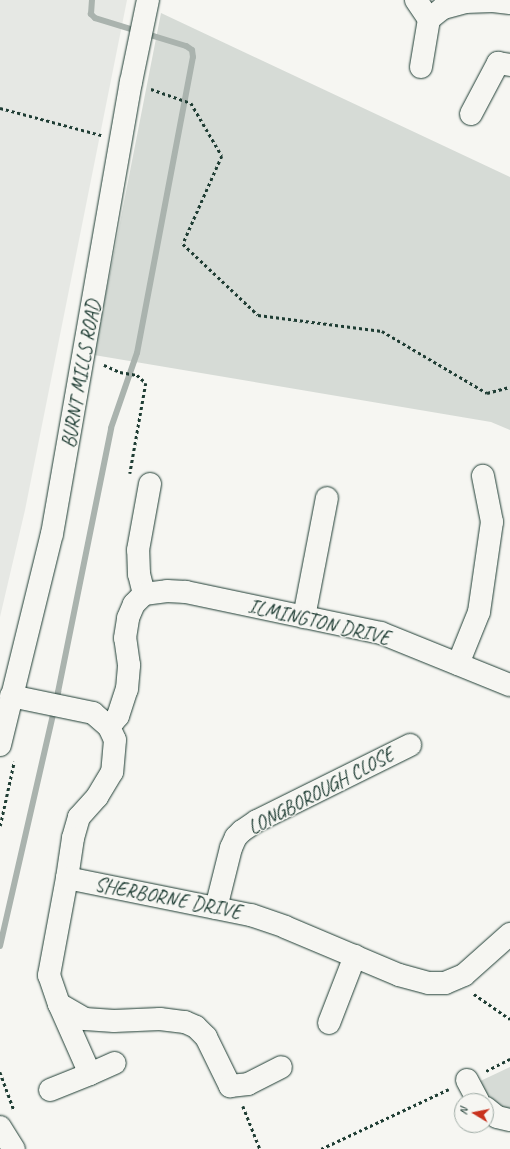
<!DOCTYPE html>
<html>
<head>
<meta charset="utf-8">
<style>
	body { margin:0 }
	#map { position:relative; width:510px; height:1149px; overflow:hidden; background:#f6f6f2; font-family:Caveat,sans-serif }
	div>[style] { position:absolute }
	.built>* { inset:0; background:#e6e8e4 }
	.green>* { inset:0; background:#d6dbd6 }
	.stream>* { height:6px; margin:-3px; padding:0 3px; transform-origin:3px; border-radius:3px; background:#aab3ae }
	.path>* { height:2.5px; margin-top:-1.25px; transform-origin:0; background:repeating-linear-gradient(90deg,#1f3d34 0 3px,transparent 0 6px) }
	.roads { filter:drop-shadow(0 0 1px #1f3d34) drop-shadow(0 0 1px #1f3d34) }
	.minor>* { height:22px; margin:-11px; padding:0 11px; transform-origin:11px; border-radius:11px; background:#f6f6f2 }
	span { translate:-50% -50%; white-space:nowrap; text-align:center; line-height:1.15; -webkit-text-stroke:3px #f6f6f2; paint-order:stroke }
	.street-label { font-size:20px; color:#1f3d34 }
	.north { position:absolute; left:454px; top:1093px; width:40px; height:40px; box-sizing:border-box; background:#f6f6f2; border:1px solid #a0aca6; border-radius:50%; rotate:280deg; font-size:11px; font-weight:700; line-height:16px; text-align:center; color:#1f3d34 }
	.north::after { content:''; display:block; margin:auto; width:14px; height:18px; background:#c8321e; clip-path:polygon(50% 0,100% 100%,50% 72%,0 100%) }
</style>
</head>
<body>
<div id="map">
	<div class="built">
		<div style="clip-path:polygon(0 0,127px 0,25px 510px,0 617px)"></div>
	</div>
	<div class="green">
		<div style="clip-path:polygon(161px 13px,510px 177px,510px 430px,491px 422px,94px 355px)"></div>
		<div style="clip-path:polygon(510px 1067px,510px 1109px,501px 1106px,474px 1084px)"></div>
	</div>
	<div class="stream">
		<div style="left:0;top:946px;width:261px;rotate:-77.1deg"></div>
		<div style="left:58px;top:692px;width:269px;rotate:-78.6deg"></div>
		<div style="left:111px;top:428px;width:79px;rotate:-70.9deg"></div>
		<div style="left:137px;top:353px;width:301px;rotate:-79.3deg"></div>
		<div style="left:193px;top:57px;width:7px;rotate:-98deg"></div>
		<div style="left:192px;top:50px;width:7px;rotate:-146deg"></div>
		<div style="left:186px;top:46px;width:95px;rotate:-162.9deg"></div>
		<div style="left:95px;top:18px;width:6px;rotate:-135deg"></div>
		<div style="left:91px;top:14px;width:14px;rotate:-86deg"></div>
	</div>
	<div class="path">
		<div style="left:151px;top:89px;width:42px;rotate:19.3deg"></div>
		<div style="left:191px;top:103px;width:61px;rotate:59.7deg"></div>
		<div style="left:222px;top:156px;width:96px;rotate:113.9deg"></div>
		<div style="left:183px;top:244px;width:103px;rotate:43.4deg"></div>
		<div style="left:258px;top:315px;width:125px;rotate:7.4deg"></div>
		<div style="left:382px;top:331px;width:122px;rotate:30.6deg"></div>
		<div style="left:487px;top:393px;width:24px;rotate:-15deg"></div>
		<div style="left:0;top:108px;width:105px;rotate:15deg"></div>
		<div style="left:104px;top:365px;width:17px;rotate:24deg"></div>
		<div style="left:120px;top:372px;width:17px;rotate:10deg"></div>
		<div style="left:137px;top:375px;width:12px;rotate:42deg"></div>
		<div style="left:146px;top:383px;width:92px;rotate:100deg"></div>
		<div style="left:0;top:826px;width:66px;rotate:-77.7deg"></div>
		<div style="left:474px;top:994px;width:44px;rotate:34.8deg"></div>
		<div style="left:486px;top:1071px;width:27px;rotate:-27deg"></div>
		<div style="left:0;top:1072px;width:40px;rotate:69.8deg"></div>
		<div style="left:243px;top:1106px;width:46px;rotate:68.4deg"></div>
		<div style="left:321px;top:1149px;width:141px;rotate:-25.1deg"></div>
	</div>
	<div class="roads">
		<div class="minor">
			<div style="left:416px;top:0;width:23px;rotate:56deg"></div>
			<div style="left:429px;top:19px;width:18px;rotate:-38deg"></div>
			<div style="left:443px;top:8px;width:23px;rotate:-15deg"></div>
			<div style="left:465px;top:2px;width:28px;rotate:-2deg"></div>
			<div style="left:493px;top:1px;width:17px;rotate:7deg"></div>
			<div style="left:421px;top:67px;width:49px;rotate:-80.5deg"></div>
			<div style="left:471px;top:114px;width:58px;rotate:-62.1deg"></div>
			<div style="left:498px;top:63px;width:12px;rotate:9deg"></div>
			<div style="left:144px;top:594px;width:21px;rotate:-104deg"></div>
			<div style="left:139px;top:574px;width:24px;rotate:-92deg"></div>
			<div style="left:138px;top:550px;width:67px;rotate:-79.7deg"></div>
			<div style="left:304px;top:617px;width:121px;rotate:-79.1deg"></div>
			<div style="left:458px;top:664px;width:56px;rotate:-68deg"></div>
			<div style="left:479px;top:612px;width:91px;rotate:-81.8deg"></div>
			<div style="left:492px;top:522px;width:47px;rotate:-101.1deg"></div>
			<div style="left:11px;top:696px;width:84px;rotate:11.7deg"></div>
			<div style="left:93px;top:713px;width:21px;rotate:41deg"></div>
			<div style="left:109px;top:727px;width:14px;rotate:65deg"></div>
			<div style="left:115px;top:740px;width:32px;rotate:95deg"></div>
			<div style="left:112px;top:772px;width:29px;rotate:121deg"></div>
			<div style="left:97px;top:797px;width:27px;rotate:132deg"></div>
			<div style="left:79px;top:817px;width:22px;rotate:106deg"></div>
			<div style="left:73px;top:838px;width:40px;rotate:98.5deg"></div>
			<div style="left:67px;top:878px;width:188px;rotate:11.4deg"></div>
			<div style="left:251px;top:915px;width:36px;rotate:19deg"></div>
			<div style="left:285px;top:927px;width:124px;rotate:22.8deg"></div>
			<div style="left:399px;top:975px;width:31px;rotate:15deg"></div>
			<div style="left:429px;top:983px;width:16px"></div>
			<div style="left:445px;top:983px;width:21px;rotate:-23deg"></div>
			<div style="left:464px;top:975px;width:62px;rotate:-41.7deg"></div>
			<div style="left:109px;top:727px;width:14px;rotate:-51deg"></div>
			<div style="left:118px;top:716px;width:28px;rotate:-72deg"></div>
			<div style="left:127px;top:689px;width:24px;rotate:-85deg"></div>
			<div style="left:129px;top:665px;width:27px;rotate:-98deg"></div>
			<div style="left:125px;top:638px;width:20px;rotate:-81deg"></div>
			<div style="left:128px;top:618px;width:15px;rotate:-67deg"></div>
			<div style="left:134px;top:604px;width:14px;rotate:-45deg"></div>
			<div style="left:144px;top:594px;width:23px;rotate:-7deg"></div>
			<div style="left:167px;top:591px;width:19px;rotate:3deg"></div>
			<div style="left:186px;top:592px;width:199px;rotate:11.9deg"></div>
			<div style="left:381px;top:633px;width:139px;rotate:22deg"></div>
			<div style="left:0;top:745px;width:217px;rotate:-76.2deg"></div>
			<div style="left:52px;top:534px;width:459px;rotate:-80.1deg"></div>
			<div style="left:131px;top:82px;width:84px;rotate:-78.3deg"></div>
			<div style="left:67px;top:878px;width:99px;rotate:100.5deg"></div>
			<div style="left:49px;top:975px;width:31px;rotate:71deg"></div>
			<div style="left:59px;top:1004px;width:30px;rotate:30deg"></div>
			<div style="left:85px;top:1019px;width:29px;rotate:4deg"></div>
			<div style="left:114px;top:1021px;width:46px;rotate:-2.5deg"></div>
			<div style="left:160px;top:1019px;width:25px;rotate:7deg"></div>
			<div style="left:185px;top:1022px;width:12px;rotate:24deg"></div>
			<div style="left:196px;top:1027px;width:14px;rotate:45deg"></div>
			<div style="left:206px;top:1037px;width:55px;rotate:63.9deg"></div>
			<div style="left:230px;top:1086px;width:18px;rotate:-6deg"></div>
			<div style="left:248px;top:1084px;width:37px;rotate:-27deg"></div>
			<div style="left:216px;top:908px;width:62px;rotate:-76deg"></div>
			<div style="left:231px;top:848px;width:12px;rotate:-66deg"></div>
			<div style="left:236px;top:837px;width:8px;rotate:-45deg"></div>
			<div style="left:242px;top:831px;width:18px;rotate:-34deg"></div>
			<div style="left:257px;top:821px;width:171px;rotate:-26.4deg"></div>
			<div style="left:329px;top:1023px;width:72px;rotate:-68.8deg"></div>
			<div style="left:90px;top:1074px;width:27px;rotate:-24deg"></div>
			<div style="left:467px;top:1080px;width:24px;rotate:62deg"></div>
			<div style="left:50px;top:1090px;width:43px;rotate:-21.8deg"></div>
			<div style="left:90px;top:1074px;width:77px;rotate:-113.9deg"></div>
			<div style="left:486px;top:1108px;width:14px;rotate:39deg"></div>
			<div style="left:497px;top:1117px;width:13px;rotate:13deg"></div>
			<div style="left:0;top:1127px;width:26px;rotate:58deg"></div>
		</div>
	</div>
	<div class="street-label">
		<span style="left:81px;top:374px;rotate:-80deg">BURNT MILLS ROAD</span>
		<span style="left:319px;top:622px;rotate:13deg">ILMINGTON DRIVE</span>
		<span style="left:321px;top:791px;rotate:-28deg">LONGBOROUGH CLOSE</span>
		<span style="left:168px;top:898px;rotate:11deg">SHERBORNE DRIVE</span>
	</div>
	<div class="north">N</div>
</div>
</body>
</html>
